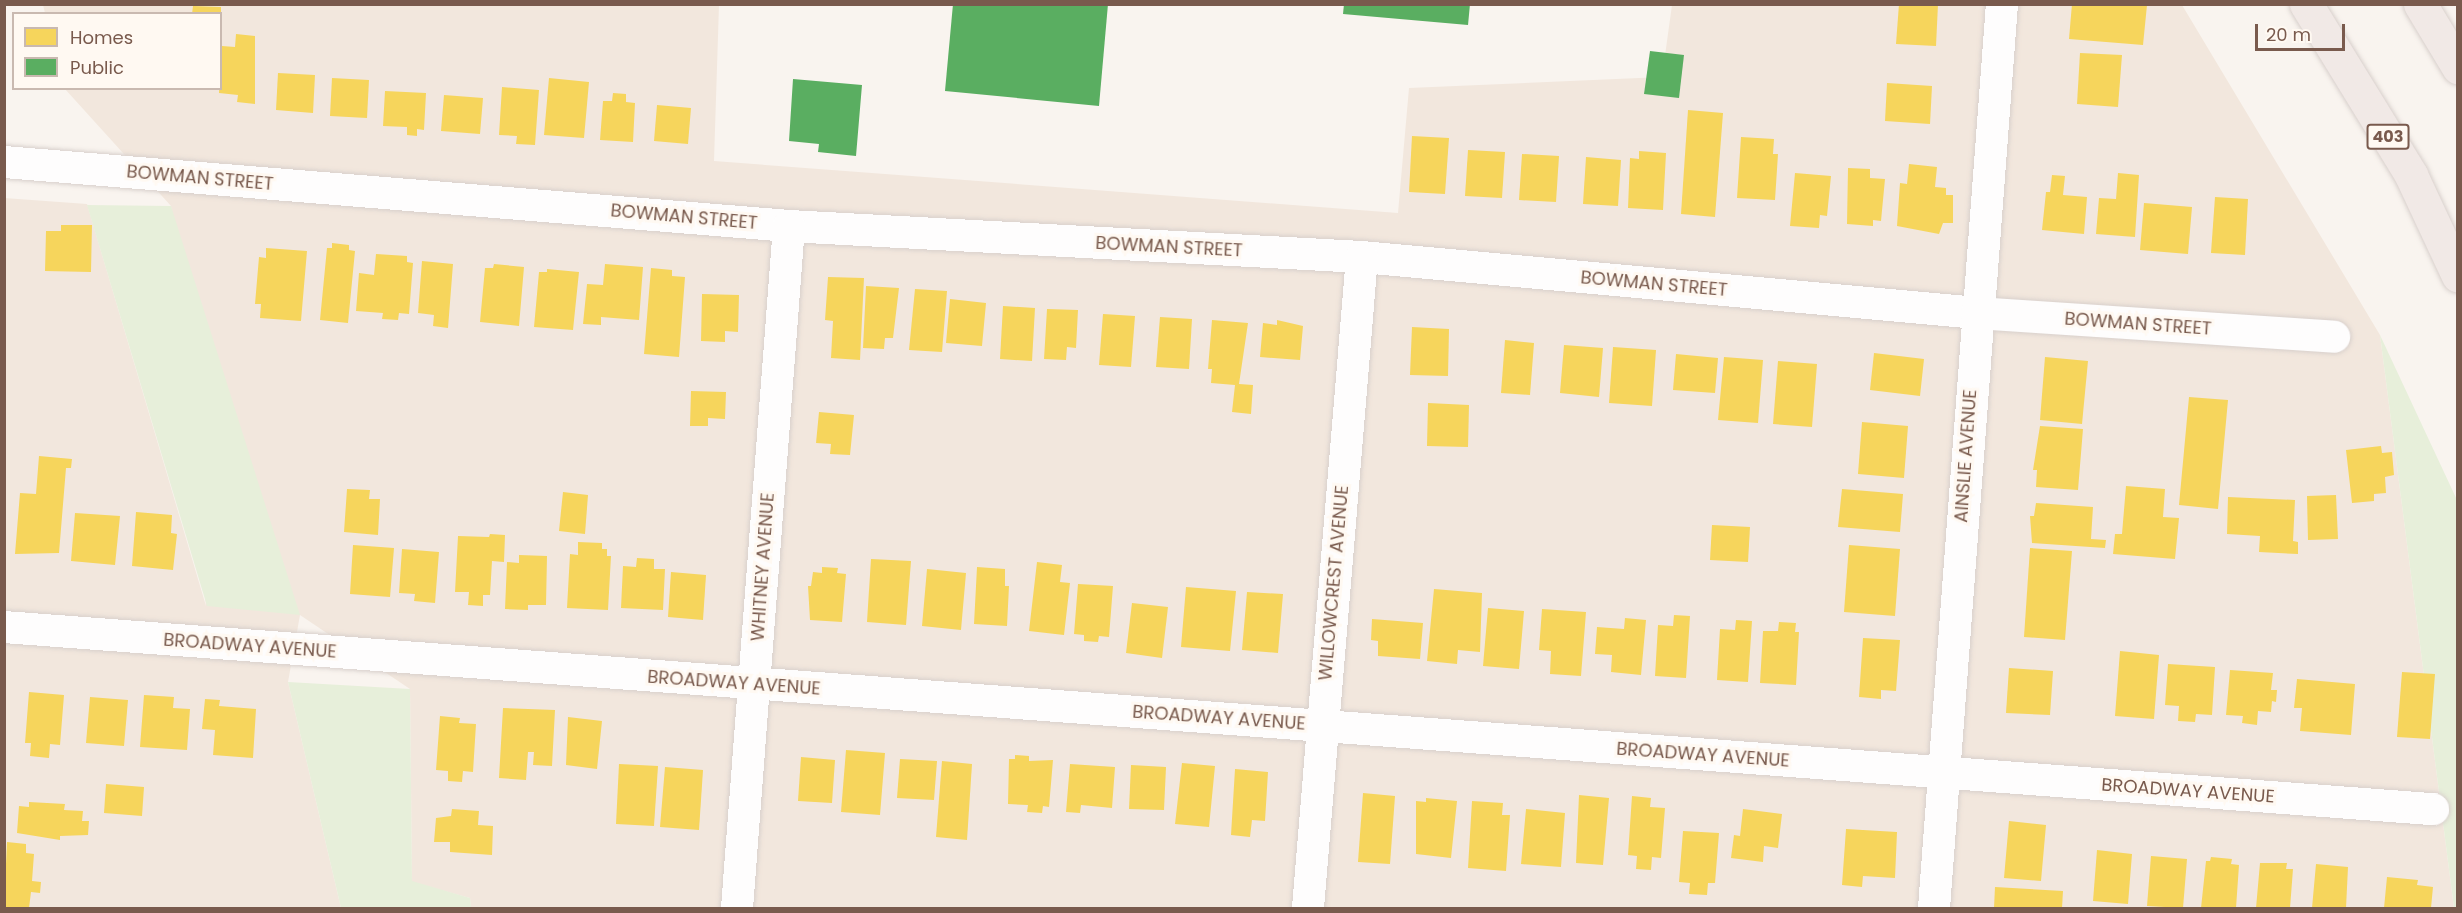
<!DOCTYPE html>
<html>
<head>
<meta charset="utf-8">
<style>
	body { margin:0 }
	#map { position:relative; width:2462px; height:913px; overflow:hidden; background:#f9f4ef; font-family:Poppins,sans-serif }
	div>[style] { position:absolute }
	.residential>* { inset:0; background:#f2e7dd }
	.green>* { inset:0; background:#e7efda }
	.homes>* { inset:0; background:#f6d55c }
	.public>* { inset:0; background:#5aae61 }
	.roads { filter:drop-shadow(0 0 2px #d8d0cc) drop-shadow(0 0 2px #d8d0cc) }
	.street>* { height:32px; margin:-16px; padding:0 16px; transform-origin:16px; border-radius:16px; background:#fefdfd }
	.highway>* { height:33px; margin:-16.5px; padding:0 16.5px; transform-origin:16.5px; border-radius:16.5px; background:#f1e9e6 }
	span { translate:-50% -50%; white-space:nowrap; text-align:center; line-height:1.15; -webkit-text-stroke:6px #fff9f2; paint-order:stroke }
	.shield-label span { padding:2px 4px; background:#fff9f2; border:2px solid; border-radius:4px; -webkit-text-stroke-width:0 }
	.shield-label { font-size:16px; color:#795a4d; font-weight:700 }
	.street-label { font-size:18px; color:#795a4d }
	.frame { position:absolute; inset:0; border:6px solid #795a4d; pointer-events:none }
	.legend { position:absolute; left:12px; top:12px; width:210px; height:78px; box-sizing:border-box; background:#fff9f2; border:2px solid #c9b9b0; margin:0; padding:8px 10px; list-style:none; font-size:18px; color:#795a4d }
	.legend li { display:flex; align-items:center; gap:12px; height:30px }
	.legend b { width:30px; border:2px solid #c9b9b0 }
	.scale { position:absolute; left:2255px; top:24px; width:90px; height:27px; box-sizing:border-box; border:3px solid #795a4d; border-top:0; padding-left:8px; font-size:18px; line-height:21px; white-space:nowrap; color:#795a4d; -webkit-text-stroke:4px #fff9f2; paint-order:stroke }
</style>
</head>
<body>
<div id="map">
	<div class="residential">
		<div style="clip-path:polygon(43px 5px,719px 5px,714px 161px,1398px 213px,1409px 88px,1662px 77px,1672px 5px,2182px 5px,2380px 335px,2454px 908px,471px 908px,470px 898px,412px 882px,410px 689px,300px 615px,288px 682px,341px 908px,5px 908px,4px 198px,87px 204px,206px 606px,171px 206px,65px 89px,220px 88px,220px 14px,45px 13px)"></div>
	</div>
	<div class="green">
		<div style="clip-path:polygon(87px 205px,171px 206px,300px 615px,207px 606px)"></div>
		<div style="clip-path:polygon(2380px 335px,2457px 500px,2457px 908px,2454px 908px)"></div>
		<div style="clip-path:polygon(288px 682px,410px 689px,412px 881px,470px 898px,471px 908px,341px 908px)"></div>
	</div>
	<div class="homes">
		<div style="clip-path:polygon(1899px 4px,1938px 4px,1936px 46px,1896px 44px)"></div>
		<div style="clip-path:polygon(2072px 4px,2147px 5px,2143px 45px,2069px 39px)"></div>
		<div style="clip-path:polygon(193px 6px,221px 7px,221px 14px,192px 14px)"></div>
		<div style="clip-path:polygon(236px 34px,255px 36px,255px 104px,237px 102px,238px 95px,219px 93px,222px 46px,235px 47px)"></div>
		<div style="clip-path:polygon(2080px 53px,2122px 55px,2118px 107px,2077px 104px)"></div>
		<div style="clip-path:polygon(278px 73px,315px 75px,313px 113px,276px 110px)"></div>
		<div style="clip-path:polygon(332px 78px,369px 80px,367px 118px,330px 116px)"></div>
		<div style="clip-path:polygon(549px 78px,589px 82px,584px 138px,544px 135px)"></div>
		<div style="clip-path:polygon(1887px 83px,1932px 86px,1930px 124px,1885px 121px)"></div>
		<div style="clip-path:polygon(502px 87px,539px 90px,535px 145px,516px 144px,517px 136px,499px 135px)"></div>
		<div style="clip-path:polygon(385px 91px,426px 93px,424px 130px,417px 129px,417px 136px,407px 135px,407px 127px,383px 126px)"></div>
		<div style="clip-path:polygon(613px 93px,626px 94px,626px 102px,635px 103px,633px 142px,600px 140px,603px 101px,612px 101px)"></div>
		<div style="clip-path:polygon(444px 95px,483px 98px,480px 134px,441px 131px)"></div>
		<div style="clip-path:polygon(657px 105px,691px 108px,688px 144px,654px 141px)"></div>
		<div style="clip-path:polygon(1688px 110px,1723px 113px,1715px 217px,1681px 214px)"></div>
		<div style="clip-path:polygon(1412px 136px,1449px 138px,1445px 194px,1409px 192px)"></div>
		<div style="clip-path:polygon(1741px 137px,1774px 139px,1773px 154px,1778px 154px,1775px 200px,1737px 198px)"></div>
		<div style="clip-path:polygon(1468px 150px,1505px 152px,1502px 198px,1465px 196px)"></div>
		<div style="clip-path:polygon(1639px 151px,1666px 153px,1663px 210px,1628px 208px,1630px 158px,1639px 159px)"></div>
		<div style="clip-path:polygon(1522px 154px,1559px 156px,1556px 202px,1519px 200px)"></div>
		<div style="clip-path:polygon(1586px 157px,1621px 160px,1618px 206px,1583px 204px)"></div>
		<div style="clip-path:polygon(1909px 164px,1937px 167px,1935px 187px,1946px 188px,1946px 195px,1953px 195px,1953px 223px,1943px 223px,1939px 234px,1897px 226px,1900px 183px,1907px 184px)"></div>
		<div style="clip-path:polygon(1848px 168px,1870px 169px,1870px 178px,1885px 179px,1881px 221px,1873px 220px,1873px 226px,1847px 224px)"></div>
		<div style="clip-path:polygon(1795px 173px,1831px 176px,1827px 216px,1820px 215px,1819px 228px,1790px 226px)"></div>
		<div style="clip-path:polygon(2118px 173px,2139px 175px,2135px 237px,2096px 234px,2099px 198px,2116px 199px)"></div>
		<div style="clip-path:polygon(2052px 175px,2065px 176px,2063px 195px,2087px 197px,2084px 234px,2042px 230px,2046px 192px,2050px 192px)"></div>
		<div style="clip-path:polygon(2215px 197px,2248px 199px,2245px 255px,2211px 253px)"></div>
		<div style="clip-path:polygon(2144px 203px,2192px 207px,2188px 254px,2140px 250px)"></div>
		<div style="clip-path:polygon(61px 225px,92px 225px,91px 272px,45px 271px,46px 231px,61px 231px)"></div>
		<div style="clip-path:polygon(332px 243px,349px 245px,349px 250px,355px 251px,348px 323px,320px 320px,327px 248px,332px 248px)"></div>
		<div style="clip-path:polygon(266px 248px,307px 251px,301px 321px,260px 318px,261px 304px,255px 304px,259px 257px,266px 258px)"></div>
		<div style="clip-path:polygon(376px 254px,407px 256px,407px 262px,413px 263px,409px 314px,399px 313px,398px 320px,382px 319px,383px 313px,356px 311px,359px 273px,374px 275px)"></div>
		<div style="clip-path:polygon(422px 261px,453px 264px,448px 328px,433px 326px,434px 315px,418px 313px)"></div>
		<div style="clip-path:polygon(494px 264px,524px 267px,519px 326px,480px 322px,485px 268px,493px 268px)"></div>
		<div style="clip-path:polygon(605px 264px,643px 267px,639px 320px,601px 317px,601px 325px,583px 324px,587px 284px,603px 285px)"></div>
		<div style="clip-path:polygon(651px 268px,672px 270px,672px 276px,685px 277px,679px 357px,644px 354px)"></div>
		<div style="clip-path:polygon(547px 269px,579px 272px,573px 330px,534px 327px,539px 272px,547px 272px)"></div>
		<div style="clip-path:polygon(828px 277px,864px 278px,860px 360px,831px 358px,833px 321px,825px 320px)"></div>
		<div style="clip-path:polygon(866px 286px,899px 288px,893px 338px,885px 338px,884px 349px,863px 348px)"></div>
		<div style="clip-path:polygon(915px 289px,947px 291px,942px 352px,909px 350px)"></div>
		<div style="clip-path:polygon(702px 294px,739px 295px,738px 332px,725px 331px,725px 342px,701px 341px)"></div>
		<div style="clip-path:polygon(950px 299px,986px 303px,982px 346px,946px 343px)"></div>
		<div style="clip-path:polygon(1003px 306px,1035px 308px,1032px 361px,1000px 359px)"></div>
		<div style="clip-path:polygon(1047px 309px,1078px 310px,1076px 348px,1067px 347px,1066px 360px,1044px 359px)"></div>
		<div style="clip-path:polygon(1103px 314px,1135px 316px,1131px 367px,1099px 365px)"></div>
		<div style="clip-path:polygon(1160px 317px,1192px 319px,1189px 369px,1156px 367px)"></div>
		<div style="clip-path:polygon(1212px 320px,1248px 323px,1239px 384px,1253px 385px,1251px 414px,1232px 412px,1235px 385px,1211px 383px,1212px 369px,1208px 369px)"></div>
		<div style="clip-path:polygon(1277px 320px,1303px 326px,1300px 360px,1260px 357px,1263px 323px,1277px 325px)"></div>
		<div style="clip-path:polygon(1412px 327px,1449px 329px,1448px 376px,1410px 375px)"></div>
		<div style="clip-path:polygon(1505px 340px,1534px 343px,1530px 395px,1501px 393px)"></div>
		<div style="clip-path:polygon(1564px 345px,1603px 348px,1599px 397px,1560px 393px)"></div>
		<div style="clip-path:polygon(1613px 347px,1656px 350px,1652px 406px,1609px 403px)"></div>
		<div style="clip-path:polygon(1874px 353px,1924px 359px,1920px 396px,1870px 390px)"></div>
		<div style="clip-path:polygon(1676px 354px,1718px 358px,1715px 393px,1673px 390px)"></div>
		<div style="clip-path:polygon(1724px 357px,1763px 360px,1758px 423px,1718px 420px)"></div>
		<div style="clip-path:polygon(2045px 357px,2088px 361px,2082px 424px,2040px 420px)"></div>
		<div style="clip-path:polygon(1778px 361px,1817px 364px,1812px 427px,1773px 424px)"></div>
		<div style="clip-path:polygon(691px 391px,726px 392px,725px 419px,708px 418px,708px 426px,690px 426px)"></div>
		<div style="clip-path:polygon(2189px 397px,2228px 400px,2218px 509px,2179px 505px)"></div>
		<div style="clip-path:polygon(1428px 403px,1469px 405px,1468px 447px,1427px 446px)"></div>
		<div style="clip-path:polygon(819px 412px,854px 415px,850px 455px,830px 454px,831px 444px,816px 443px)"></div>
		<div style="clip-path:polygon(1862px 422px,1908px 426px,1904px 478px,1858px 474px)"></div>
		<div style="clip-path:polygon(2040px 426px,2083px 429px,2078px 490px,2036px 487px,2037px 470px,2033px 470px)"></div>
		<div style="clip-path:polygon(2381px 446px,2382px 453px,2392px 452px,2394px 475px,2385px 477px,2386px 493px,2374px 494px,2374px 501px,2352px 503px,2346px 450px)"></div>
		<div style="clip-path:polygon(39px 456px,72px 459px,71px 468px,66px 468px,59px 553px,15px 554px,20px 493px,36px 494px)"></div>
		<div style="clip-path:polygon(2126px 486px,2165px 489px,2163px 517px,2179px 518px,2175px 559px,2113px 554px,2115px 534px,2122px 534px)"></div>
		<div style="clip-path:polygon(347px 489px,370px 490px,369px 499px,380px 499px,378px 535px,344px 532px)"></div>
		<div style="clip-path:polygon(1842px 489px,1903px 494px,1900px 532px,1838px 527px)"></div>
		<div style="clip-path:polygon(563px 492px,588px 495px,585px 534px,559px 531px)"></div>
		<div style="clip-path:polygon(2336px 495px,2338px 539px,2308px 540px,2307px 496px)"></div>
		<div style="clip-path:polygon(2228px 497px,2295px 500px,2293px 541px,2298px 542px,2298px 554px,2259px 552px,2260px 536px,2227px 534px)"></div>
		<div style="clip-path:polygon(2036px 503px,2093px 507px,2091px 539px,2106px 540px,2105px 548px,2032px 543px,2030px 516px,2034px 516px)"></div>
		<div style="clip-path:polygon(136px 512px,172px 515px,171px 533px,177px 534px,173px 570px,132px 566px)"></div>
		<div style="clip-path:polygon(75px 513px,120px 516px,115px 565px,71px 561px)"></div>
		<div style="clip-path:polygon(1712px 525px,1750px 527px,1748px 562px,1710px 560px)"></div>
		<div style="clip-path:polygon(490px 534px,505px 535px,504px 562px,492px 561px,490px 595px,483px 595px,483px 606px,468px 605px,469px 592px,455px 592px,458px 536px,489px 537px)"></div>
		<div style="clip-path:polygon(578px 542px,602px 543px,602px 549px,607px 549px,607px 556px,611px 556px,608px 610px,567px 608px,570px 554px,578px 555px)"></div>
		<div style="clip-path:polygon(353px 545px,394px 548px,390px 597px,350px 594px)"></div>
		<div style="clip-path:polygon(1849px 545px,1900px 549px,1895px 616px,1844px 612px)"></div>
		<div style="clip-path:polygon(2030px 548px,2072px 551px,2065px 640px,2024px 637px)"></div>
		<div style="clip-path:polygon(402px 549px,439px 552px,435px 603px,414px 601px,415px 594px,399px 593px)"></div>
		<div style="clip-path:polygon(519px 555px,547px 556px,546px 605px,528px 605px,528px 610px,505px 609px,507px 562px,519px 563px)"></div>
		<div style="clip-path:polygon(637px 558px,654px 559px,654px 569px,665px 569px,663px 610px,621px 608px,623px 566px,636px 567px)"></div>
		<div style="clip-path:polygon(871px 559px,911px 561px,906px 625px,867px 622px)"></div>
		<div style="clip-path:polygon(1037px 562px,1062px 565px,1060px 582px,1070px 583px,1064px 635px,1029px 631px)"></div>
		<div style="clip-path:polygon(822px 567px,838px 568px,837px 573px,846px 574px,842px 622px,810px 620px,808px 586px,811px 586px,813px 572px,822px 573px)"></div>
		<div style="clip-path:polygon(977px 567px,1005px 569px,1005px 586px,1009px 586px,1007px 626px,974px 624px)"></div>
		<div style="clip-path:polygon(927px 569px,966px 573px,961px 630px,922px 626px)"></div>
		<div style="clip-path:polygon(671px 572px,706px 575px,703px 620px,668px 617px)"></div>
		<div style="clip-path:polygon(1078px 584px,1113px 586px,1109px 637px,1099px 636px,1098px 642px,1084px 641px,1084px 635px,1074px 634px)"></div>
		<div style="clip-path:polygon(1186px 587px,1236px 591px,1230px 651px,1181px 647px)"></div>
		<div style="clip-path:polygon(1434px 589px,1482px 593px,1480px 652px,1458px 650px,1457px 664px,1427px 661px)"></div>
		<div style="clip-path:polygon(1247px 592px,1283px 594px,1278px 653px,1242px 650px)"></div>
		<div style="clip-path:polygon(1132px 603px,1168px 607px,1162px 658px,1126px 653px)"></div>
		<div style="clip-path:polygon(1488px 608px,1524px 611px,1519px 669px,1483px 666px)"></div>
		<div style="clip-path:polygon(1542px 609px,1586px 612px,1581px 676px,1550px 674px,1551px 651px,1539px 650px)"></div>
		<div style="clip-path:polygon(1674px 615px,1690px 616px,1686px 678px,1655px 676px,1658px 625px,1673px 626px)"></div>
		<div style="clip-path:polygon(1625px 618px,1646px 620px,1641px 675px,1611px 672px,1612px 655px,1595px 654px,1597px 627px,1624px 629px)"></div>
		<div style="clip-path:polygon(1372px 619px,1423px 623px,1420px 659px,1378px 656px,1378px 641px,1371px 640px)"></div>
		<div style="clip-path:polygon(1736px 620px,1752px 621px,1748px 682px,1717px 680px,1720px 629px,1735px 630px)"></div>
		<div style="clip-path:polygon(1779px 622px,1796px 623px,1795px 632px,1799px 632px,1796px 685px,1760px 683px,1763px 631px,1778px 631px)"></div>
		<div style="clip-path:polygon(1863px 638px,1900px 640px,1896px 691px,1881px 690px,1881px 699px,1859px 697px)"></div>
		<div style="clip-path:polygon(2120px 651px,2159px 655px,2154px 719px,2115px 716px)"></div>
		<div style="clip-path:polygon(2168px 664px,2215px 667px,2212px 715px,2196px 714px,2195px 722px,2178px 721px,2179px 706px,2165px 705px)"></div>
		<div style="clip-path:polygon(2009px 668px,2053px 671px,2050px 715px,2006px 713px)"></div>
		<div style="clip-path:polygon(2230px 670px,2273px 673px,2271px 690px,2277px 690px,2276px 702px,2272px 701px,2271px 712px,2258px 711px,2257px 725px,2242px 723px,2243px 716px,2226px 715px)"></div>
		<div style="clip-path:polygon(2402px 672px,2435px 674px,2430px 739px,2397px 737px)"></div>
		<div style="clip-path:polygon(2297px 679px,2355px 684px,2351px 735px,2300px 731px,2302px 708px,2294px 708px)"></div>
		<div style="clip-path:polygon(29px 692px,64px 695px,60px 745px,50px 744px,49px 758px,30px 756px,31px 743px,25px 743px)"></div>
		<div style="clip-path:polygon(144px 695px,174px 697px,173px 708px,190px 709px,187px 750px,140px 747px)"></div>
		<div style="clip-path:polygon(90px 697px,128px 700px,124px 746px,86px 743px)"></div>
		<div style="clip-path:polygon(205px 699px,220px 700px,219px 706px,256px 709px,253px 758px,213px 755px,215px 730px,202px 729px)"></div>
		<div style="clip-path:polygon(503px 708px,555px 710px,552px 766px,533px 765px,534px 752px,528px 752px,526px 780px,499px 778px)"></div>
		<div style="clip-path:polygon(440px 716px,460px 718px,459px 723px,476px 724px,473px 772px,463px 771px,462px 782px,448px 781px,448px 771px,436px 770px)"></div>
		<div style="clip-path:polygon(568px 717px,602px 721px,597px 769px,566px 765px)"></div>
		<div style="clip-path:polygon(846px 750px,885px 753px,880px 815px,841px 812px)"></div>
		<div style="clip-path:polygon(1015px 755px,1029px 756px,1029px 761px,1053px 760px,1049px 807px,1043px 806px,1042px 813px,1027px 812px,1028px 805px,1008px 804px,1009px 759px,1015px 759px)"></div>
		<div style="clip-path:polygon(801px 757px,835px 760px,832px 803px,798px 801px)"></div>
		<div style="clip-path:polygon(900px 759px,937px 761px,934px 800px,897px 798px)"></div>
		<div style="clip-path:polygon(942px 761px,972px 764px,967px 840px,936px 837px)"></div>
		<div style="clip-path:polygon(1182px 763px,1215px 766px,1209px 827px,1175px 824px)"></div>
		<div style="clip-path:polygon(619px 764px,658px 766px,654px 826px,616px 824px)"></div>
		<div style="clip-path:polygon(1070px 764px,1115px 767px,1112px 808px,1081px 805px,1080px 813px,1066px 812px)"></div>
		<div style="clip-path:polygon(1131px 765px,1166px 767px,1164px 810px,1129px 809px)"></div>
		<div style="clip-path:polygon(665px 767px,703px 770px,699px 830px,660px 827px)"></div>
		<div style="clip-path:polygon(1235px 769px,1268px 772px,1265px 821px,1252px 820px,1250px 837px,1231px 835px)"></div>
		<div style="clip-path:polygon(106px 784px,144px 787px,142px 816px,104px 813px)"></div>
		<div style="clip-path:polygon(1363px 793px,1395px 796px,1390px 864px,1358px 862px)"></div>
		<div style="clip-path:polygon(1579px 795px,1609px 798px,1603px 865px,1576px 863px)"></div>
		<div style="clip-path:polygon(1632px 796px,1651px 798px,1650px 807px,1665px 808px,1661px 858px,1652px 857px,1651px 870px,1636px 869px,1637px 856px,1628px 855px)"></div>
		<div style="clip-path:polygon(1426px 798px,1457px 801px,1451px 858px,1416px 854px,1416px 801px,1426px 802px)"></div>
		<div style="clip-path:polygon(1472px 801px,1503px 803px,1502px 815px,1510px 815px,1506px 871px,1468px 868px)"></div>
		<div style="clip-path:polygon(29px 802px,65px 804px,64px 810px,83px 811px,82px 821px,89px 821px,88px 835px,60px 836px,60px 840px,17px 833px,19px 806px,29px 807px)"></div>
		<div style="clip-path:polygon(452px 809px,479px 811px,478px 825px,493px 826px,492px 855px,450px 852px,450px 842px,434px 842px,436px 818px,451px 816px)"></div>
		<div style="clip-path:polygon(1526px 809px,1565px 813px,1561px 867px,1521px 864px)"></div>
		<div style="clip-path:polygon(1743px 809px,1782px 814px,1778px 848px,1764px 846px,1763px 862px,1731px 858px,1734px 835px,1740px 836px)"></div>
		<div style="clip-path:polygon(2009px 821px,2046px 825px,2041px 881px,2004px 878px)"></div>
		<div style="clip-path:polygon(1846px 829px,1897px 832px,1895px 878px,1863px 876px,1862px 887px,1842px 885px)"></div>
		<div style="clip-path:polygon(1683px 831px,1719px 833px,1715px 883px,1708px 883px,1707px 895px,1689px 894px,1690px 883px,1679px 882px)"></div>
		<div style="clip-path:polygon(7px 842px,26px 844px,26px 853px,34px 854px,32px 881px,41px 882px,40px 893px,31px 892px,29px 908px,4px 908px)"></div>
		<div style="clip-path:polygon(2097px 850px,2132px 854px,2128px 904px,2093px 901px)"></div>
		<div style="clip-path:polygon(2151px 856px,2187px 859px,2183px 908px,2147px 906px)"></div>
		<div style="clip-path:polygon(2211px 857px,2232px 859px,2231px 864px,2239px 865px,2236px 908px,2201px 908px,2206px 861px,2210px 861px)"></div>
		<div style="clip-path:polygon(2260px 863px,2287px 863px,2286px 869px,2293px 869px,2290px 908px,2256px 908px)"></div>
		<div style="clip-path:polygon(2316px 864px,2348px 867px,2346px 908px,2312px 908px)"></div>
		<div style="clip-path:polygon(2387px 877px,2418px 880px,2417px 885px,2433px 887px,2431px 908px,2384px 908px)"></div>
		<div style="clip-path:polygon(1995px 887px,2063px 891px,2062px 908px,1994px 908px)"></div>
	</div>
	<div class="public">
		<div style="clip-path:polygon(953px 4px,1108px 4px,1099px 106px,945px 91px)"></div>
		<div style="clip-path:polygon(1344px 4px,1470px 4px,1468px 25px,1343px 14px)"></div>
		<div style="clip-path:polygon(1650px 51px,1684px 55px,1679px 98px,1644px 94px)"></div>
		<div style="clip-path:polygon(793px 79px,862px 85px,856px 156px,818px 152px,819px 144px,789px 141px)"></div>
	</div>
	<div class="roads">
		<div class="street">
			<div style="left:4px;top:162px;width:788px;rotate:4.66deg"></div>
			<div style="left:789px;top:226px;width:574px;rotate:3.1deg"></div>
			<div style="left:1362px;top:257px;width:618px;rotate:5.2deg"></div>
			<div style="left:1977px;top:313px;width:358px;rotate:3.8deg"></div>
			<div style="left:4px;top:627px;width:2436px;rotate:4.29deg"></div>
			<div style="left:737px;top:908px;width:684px;rotate:-85.64deg"></div>
			<div style="left:1308px;top:908px;width:653px;rotate:-85.26deg"></div>
			<div style="left:1934px;top:908px;width:907px;rotate:-85.7deg"></div>
		</div>
		<div class="highway">
			<div style="left:2306px;top:4px;width:201px;rotate:58.4deg"></div>
			<div style="left:2411px;top:175px;width:111px;rotate:65deg"></div>
			<div style="left:2420px;top:4px;width:74px;rotate:58.9deg"></div>
		</div>
	</div>
	<div class="shield-label">
		<span style="left:2388px;top:137px">403</span>
	</div>
	<div class="street-label">
		<span style="left:200px;top:178px;rotate:5deg">BOWMAN STREET</span>
		<span style="left:684px;top:217px;rotate:5deg">BOWMAN STREET</span>
		<span style="left:1169px;top:247px;rotate:3deg">BOWMAN STREET</span>
		<span style="left:1654px;top:284px;rotate:5deg">BOWMAN STREET</span>
		<span style="left:2138px;top:324px;rotate:4deg">BOWMAN STREET</span>
		<span style="left:1966px;top:456px;rotate:-86deg">AINSLIE AVENUE</span>
		<span style="left:763px;top:567px;rotate:-86deg">WHITNEY AVENUE</span>
		<span style="left:1334px;top:583px;rotate:-85deg">WILLOWCREST AVENUE</span>
		<span style="left:250px;top:646px;rotate:4deg">BROADWAY AVENUE</span>
		<span style="left:734px;top:683px;rotate:4deg">BROADWAY AVENUE</span>
		<span style="left:1219px;top:718px;rotate:4deg">BROADWAY AVENUE</span>
		<span style="left:1703px;top:755px;rotate:4deg">BROADWAY AVENUE</span>
		<span style="left:2188px;top:791px;rotate:4deg">BROADWAY AVENUE</span>
	</div>
	<div class="frame"></div>
	<ul class="legend">
	<li><b style="height:16px;background:#f6d55c"></b>Homes</li>
	<li><b style="height:16px;background:#5aae61"></b>Public</li>
	</ul>
	<div class="scale">20 m</div>
</div>
</body>
</html>
